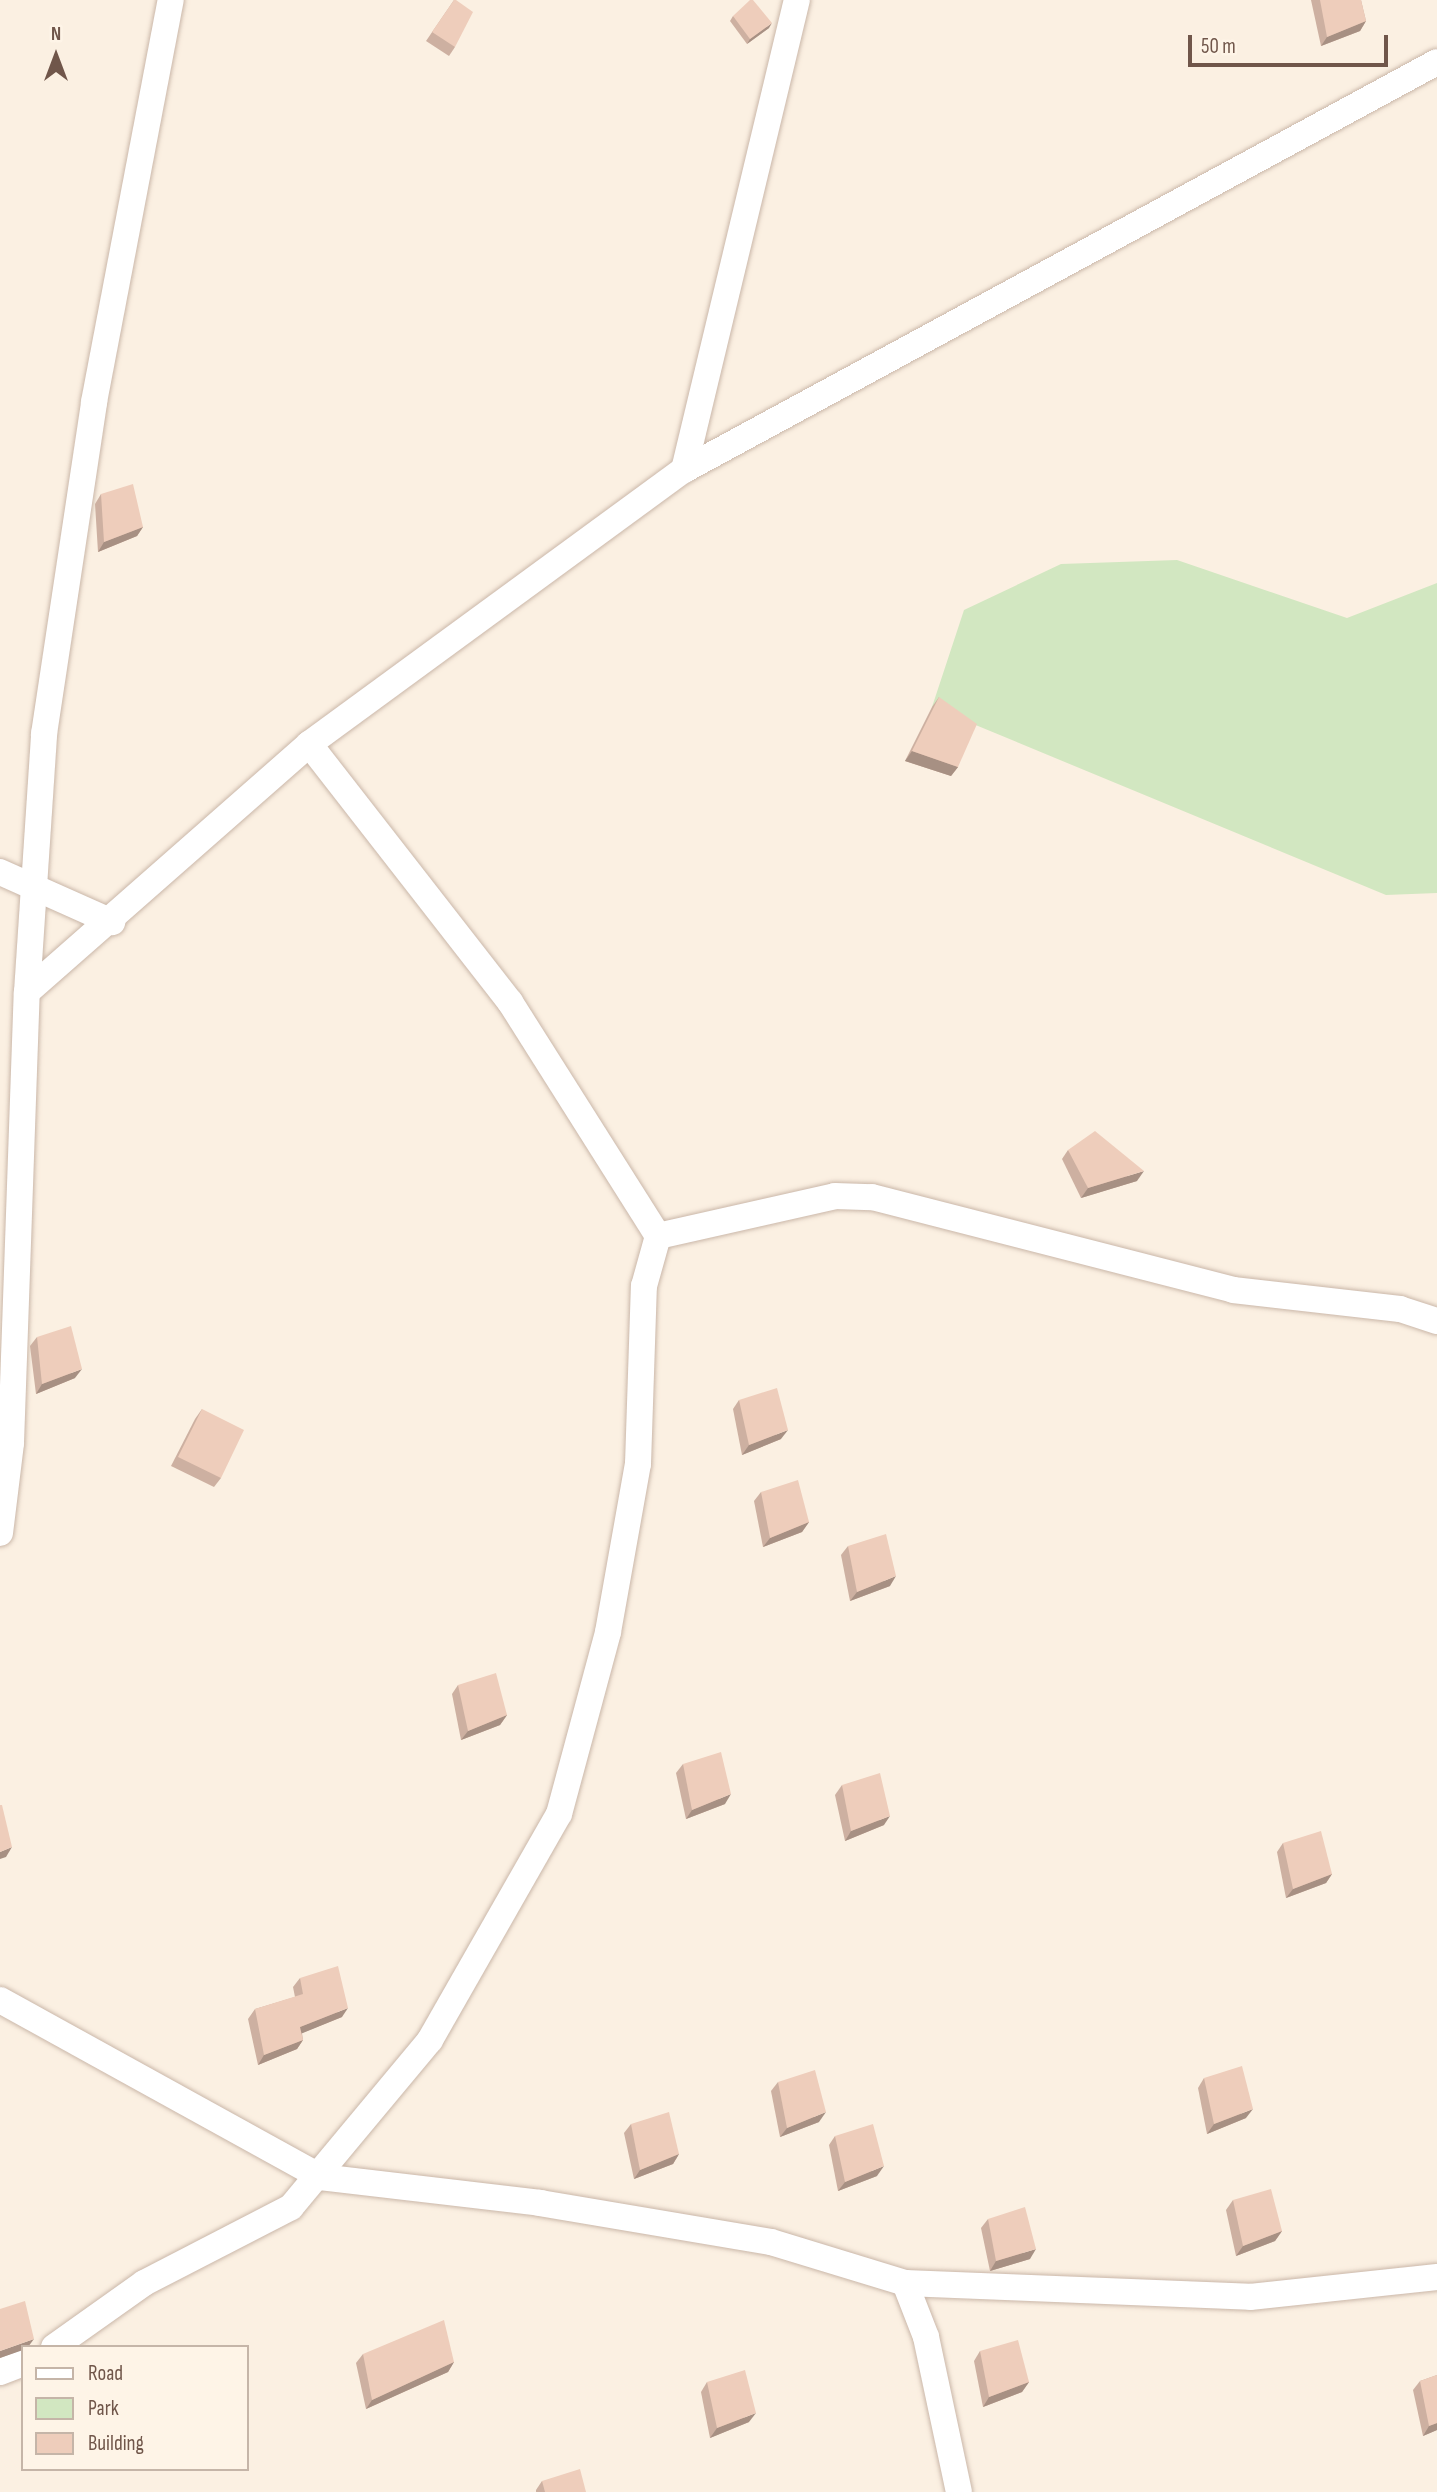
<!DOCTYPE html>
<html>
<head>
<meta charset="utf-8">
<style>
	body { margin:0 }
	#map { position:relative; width:1437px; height:2492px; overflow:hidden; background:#fbf0e2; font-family:"Sofia Sans Condensed",sans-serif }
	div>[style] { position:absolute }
	.green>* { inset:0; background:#d2e7c1 }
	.roads { filter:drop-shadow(0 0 2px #cab7a9) drop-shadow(0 0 2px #cab7a9) }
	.minor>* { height:26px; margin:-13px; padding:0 13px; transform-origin:13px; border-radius:13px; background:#fff }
	.wall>* { inset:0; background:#cdb0a1 }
	.shaded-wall>* { inset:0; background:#a79083 }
	.building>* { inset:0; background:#eecdbb }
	span { translate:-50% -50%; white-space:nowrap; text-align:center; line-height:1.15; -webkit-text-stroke:5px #fef4e7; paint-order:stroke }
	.legend { position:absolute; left:21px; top:2345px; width:228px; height:126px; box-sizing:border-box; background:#fef4e7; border:2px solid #c5b5a8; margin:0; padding:9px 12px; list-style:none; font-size:21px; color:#70564a }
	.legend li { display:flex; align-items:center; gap:14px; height:35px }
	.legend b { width:35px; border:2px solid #c5b5a8 }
	.north { position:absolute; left:21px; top:21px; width:70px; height:70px; -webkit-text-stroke:5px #fef4e7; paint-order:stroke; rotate:0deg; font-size:19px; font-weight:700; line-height:28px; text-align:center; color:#70564a }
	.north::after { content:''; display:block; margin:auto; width:24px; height:32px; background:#70564a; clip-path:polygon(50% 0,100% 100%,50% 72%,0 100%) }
	.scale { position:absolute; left:1188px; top:35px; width:200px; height:32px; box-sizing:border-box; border:4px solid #70564a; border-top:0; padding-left:9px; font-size:21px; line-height:24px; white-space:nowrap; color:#70564a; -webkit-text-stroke:5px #fef4e7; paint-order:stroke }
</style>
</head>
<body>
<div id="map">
	<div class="green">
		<div style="clip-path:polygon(1177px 560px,1347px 618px,1437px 583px,1437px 893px,1386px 895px,932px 707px,964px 610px,1061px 564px)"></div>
	</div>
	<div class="roads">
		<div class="minor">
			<div style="left:684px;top:470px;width:483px;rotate:-76.5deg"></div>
			<div style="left:0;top:872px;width:123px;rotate:24.1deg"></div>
			<div style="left:27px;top:992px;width:376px;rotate:-41.3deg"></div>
			<div style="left:309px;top:744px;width:464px;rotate:-36.2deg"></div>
			<div style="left:684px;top:470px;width:856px;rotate:-28.45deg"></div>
			<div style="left:658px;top:1236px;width:181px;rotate:-12.7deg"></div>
			<div style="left:835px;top:1196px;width:37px;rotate:2deg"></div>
			<div style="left:872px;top:1197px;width:373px;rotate:14.4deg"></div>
			<div style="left:1233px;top:1290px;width:168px;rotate:6.5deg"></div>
			<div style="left:1400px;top:1309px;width:39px;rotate:18deg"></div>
			<div style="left:0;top:1533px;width:91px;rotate:-83deg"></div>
			<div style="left:11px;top:1443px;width:451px;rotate:-88deg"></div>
			<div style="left:27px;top:992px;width:259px;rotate:-86.2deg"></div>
			<div style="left:44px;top:734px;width:336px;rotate:-81.4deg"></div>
			<div style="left:94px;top:402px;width:409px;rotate:-79.2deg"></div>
			<div style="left:0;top:2000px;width:366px;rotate:28.9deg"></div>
			<div style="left:320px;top:2177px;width:222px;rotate:6.7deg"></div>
			<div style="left:540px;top:2203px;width:234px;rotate:9.6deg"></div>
			<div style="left:771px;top:2242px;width:140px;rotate:17deg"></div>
			<div style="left:905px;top:2283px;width:58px;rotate:68.7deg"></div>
			<div style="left:926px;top:2337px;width:158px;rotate:78deg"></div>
			<div style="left:905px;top:2283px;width:345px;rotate:2.3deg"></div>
			<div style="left:1250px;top:2297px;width:188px;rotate:-6.1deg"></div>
			<div style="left:54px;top:2347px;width:110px;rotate:-35.4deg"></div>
			<div style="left:144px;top:2283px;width:165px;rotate:-27.3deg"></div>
			<div style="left:291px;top:2207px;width:217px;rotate:-50.2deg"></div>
			<div style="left:430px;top:2040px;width:260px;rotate:-60.3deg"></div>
			<div style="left:559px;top:1814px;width:188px;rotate:-74.9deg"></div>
			<div style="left:608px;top:1632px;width:171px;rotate:-79.9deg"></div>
			<div style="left:638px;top:1464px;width:178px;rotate:-88.1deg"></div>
			<div style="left:644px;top:1286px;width:52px;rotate:-74.4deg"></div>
			<div style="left:658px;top:1236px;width:277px;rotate:-122.3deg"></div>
			<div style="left:510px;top:1002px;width:327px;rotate:-127.9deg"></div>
			<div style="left:0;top:2372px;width:25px;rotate:-21deg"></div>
		</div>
	</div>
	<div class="wall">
		<div style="clip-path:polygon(454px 0,455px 47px,449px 56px,426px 41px)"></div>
		<div style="clip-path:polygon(1311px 0,1361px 0,1366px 21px,1360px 31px,1321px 46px)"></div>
		<div style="clip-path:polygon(733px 16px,769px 28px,747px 44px,730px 21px)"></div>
		<div style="clip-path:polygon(101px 494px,143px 527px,137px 536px,98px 552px,95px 504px)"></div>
		<div style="clip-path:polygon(939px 697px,958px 767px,951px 776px,905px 761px,932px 707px)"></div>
		<div style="clip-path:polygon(1068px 1150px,1137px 1181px,1081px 1198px,1062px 1159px)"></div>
		<div style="clip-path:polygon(37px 1337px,75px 1378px,36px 1394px,30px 1346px)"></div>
		<div style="clip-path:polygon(739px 1400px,781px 1439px,742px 1455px,733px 1409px)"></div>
		<div style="clip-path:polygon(202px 1409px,221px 1478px,214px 1487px,171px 1466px,195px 1419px)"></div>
		<div style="clip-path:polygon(761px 1492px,809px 1522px,802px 1532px,763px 1547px,754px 1501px)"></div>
		<div style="clip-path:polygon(848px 1546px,890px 1586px,850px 1601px,841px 1555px)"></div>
		<div style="clip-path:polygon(458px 1685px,507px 1715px,500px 1725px,461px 1740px,452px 1694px)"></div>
		<div style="clip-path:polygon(683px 1764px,725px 1804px,686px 1819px,676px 1773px)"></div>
		<div style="clip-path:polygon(842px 1785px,884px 1825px,845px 1841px,835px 1795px)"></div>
		<div style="clip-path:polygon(1283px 1843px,1332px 1874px,1326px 1883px,1286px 1898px,1277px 1852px)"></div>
		<div style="clip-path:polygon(300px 1978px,342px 2017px,302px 2033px,303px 2040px,297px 2049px,258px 2065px,248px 2019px,255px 2009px,295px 1997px,293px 1987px)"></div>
		<div style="clip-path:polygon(1204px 2078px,1246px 2118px,1207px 2134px,1198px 2088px)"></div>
		<div style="clip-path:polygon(778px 2082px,819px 2122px,780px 2137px,771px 2091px)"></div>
		<div style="clip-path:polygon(631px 2124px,679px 2154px,673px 2164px,634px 2179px,624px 2133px)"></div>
		<div style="clip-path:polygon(835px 2136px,877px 2176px,838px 2191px,829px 2145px)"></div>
		<div style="clip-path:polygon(1233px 2200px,1282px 2231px,1275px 2241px,1236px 2256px,1226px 2210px)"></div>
		<div style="clip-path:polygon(988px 2219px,1030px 2259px,990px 2271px,981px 2228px)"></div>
		<div style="clip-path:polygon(980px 2351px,1029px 2382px,1022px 2392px,983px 2407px,974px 2361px)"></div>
		<div style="clip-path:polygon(363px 2354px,454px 2362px,448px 2372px,366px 2409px,356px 2363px)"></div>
		<div style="clip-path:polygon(1437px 2375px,1437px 2430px,1423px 2436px,1413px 2390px,1420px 2381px)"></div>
		<div style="clip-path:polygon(707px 2382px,749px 2422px,710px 2438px,701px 2392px)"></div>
		<div style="clip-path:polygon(542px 2481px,586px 2492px,536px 2492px,536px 2490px)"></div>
	</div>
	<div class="shaded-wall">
		<div style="clip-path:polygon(1366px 21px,1360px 31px,1321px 46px,1327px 37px)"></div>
		<div style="clip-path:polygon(772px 23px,769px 28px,747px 44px,750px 39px)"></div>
		<div style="clip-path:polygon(143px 527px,137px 536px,98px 552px,104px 542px)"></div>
		<div style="clip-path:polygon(912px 751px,958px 767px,951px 776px,905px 761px)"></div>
		<div style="clip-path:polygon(1144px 1171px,1137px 1181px,1081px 1198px,1088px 1188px)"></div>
		<div style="clip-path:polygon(82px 1369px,75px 1378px,36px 1394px,42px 1384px)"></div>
		<div style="clip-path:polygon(788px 1430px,781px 1439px,742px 1455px,749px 1445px)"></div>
		<div style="clip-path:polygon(809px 1522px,802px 1532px,763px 1547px,770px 1538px)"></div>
		<div style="clip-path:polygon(896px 1576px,890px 1586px,850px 1601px,857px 1592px)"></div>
		<div style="clip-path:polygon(507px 1715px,500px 1725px,461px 1740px,468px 1731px)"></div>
		<div style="clip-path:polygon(731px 1794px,725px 1804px,686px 1819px,692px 1810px)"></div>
		<div style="clip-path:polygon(890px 1816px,884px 1825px,845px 1841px,851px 1831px)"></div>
		<div style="clip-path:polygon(12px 1847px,6px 1857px,0 1859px,0 1852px)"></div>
		<div style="clip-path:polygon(1332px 1874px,1326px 1883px,1286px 1898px,1293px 1889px)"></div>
		<div style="clip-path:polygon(348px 2008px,342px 2017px,293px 2037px,300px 2027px)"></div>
		<div style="clip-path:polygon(303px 2040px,297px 2049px,258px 2065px,264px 2055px)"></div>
		<div style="clip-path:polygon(1253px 2109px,1246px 2118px,1207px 2134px,1214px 2124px)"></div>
		<div style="clip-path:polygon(826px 2112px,819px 2122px,780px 2137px,787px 2128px)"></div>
		<div style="clip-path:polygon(679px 2154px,673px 2164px,634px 2179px,640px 2170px)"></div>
		<div style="clip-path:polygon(884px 2166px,877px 2176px,838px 2191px,845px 2182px)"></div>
		<div style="clip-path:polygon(1282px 2231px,1275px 2241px,1236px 2256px,1243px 2246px)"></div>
		<div style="clip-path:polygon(1036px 2249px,1030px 2259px,990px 2271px,996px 2261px)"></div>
		<div style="clip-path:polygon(34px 2339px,28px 2347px,23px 2347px,23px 2350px,0 2358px,0 2351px)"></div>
		<div style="clip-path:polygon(454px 2362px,448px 2372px,366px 2409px,372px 2400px)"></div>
		<div style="clip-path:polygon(1029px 2382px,1022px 2392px,983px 2407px,989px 2397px)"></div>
		<div style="clip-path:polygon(756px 2413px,749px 2422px,710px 2438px,717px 2428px)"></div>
		<div style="clip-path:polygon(1437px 2423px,1437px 2430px,1423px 2436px,1429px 2426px)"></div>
	</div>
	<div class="building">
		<div style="clip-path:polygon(454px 0,456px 0,473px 12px,455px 47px,432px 32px)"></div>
		<div style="clip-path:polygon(750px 0,753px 0,772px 23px,750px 39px,733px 16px)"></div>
		<div style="clip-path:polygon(1320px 0,1361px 0,1366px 21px,1327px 37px)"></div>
		<div style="clip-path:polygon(133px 484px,143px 527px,104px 542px,101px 494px)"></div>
		<div style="clip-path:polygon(939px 697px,977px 724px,958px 767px,912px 751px)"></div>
		<div style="clip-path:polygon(1095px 1131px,1144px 1171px,1088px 1188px,1068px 1150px)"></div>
		<div style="clip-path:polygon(71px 1326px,82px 1369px,42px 1384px,37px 1337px)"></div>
		<div style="clip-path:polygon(777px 1388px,788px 1430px,749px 1445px,739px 1400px)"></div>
		<div style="clip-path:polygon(202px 1409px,244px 1430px,221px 1478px,178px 1457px)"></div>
		<div style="clip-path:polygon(798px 1480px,809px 1522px,770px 1538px,761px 1492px)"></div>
		<div style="clip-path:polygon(886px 1534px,896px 1576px,857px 1592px,848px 1546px)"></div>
		<div style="clip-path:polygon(496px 1673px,507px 1715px,468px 1731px,458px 1685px)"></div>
		<div style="clip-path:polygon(721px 1752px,731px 1794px,692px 1810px,683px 1764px)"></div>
		<div style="clip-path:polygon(880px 1773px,890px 1816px,851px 1831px,842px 1785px)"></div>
		<div style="clip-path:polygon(0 1805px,2px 1805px,12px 1847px,0 1852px)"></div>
		<div style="clip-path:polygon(1321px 1831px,1332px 1874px,1293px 1889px,1283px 1843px)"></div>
		<div style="clip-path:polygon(338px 1966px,348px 2008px,300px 2027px,303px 2040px,264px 2055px,255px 2009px,303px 1994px,300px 1978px)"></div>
		<div style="clip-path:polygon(1242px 2066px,1253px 2109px,1214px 2124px,1204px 2078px)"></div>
		<div style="clip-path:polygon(815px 2070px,826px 2112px,787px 2128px,778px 2082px)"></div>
		<div style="clip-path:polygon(669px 2112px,679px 2154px,640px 2170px,631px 2124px)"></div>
		<div style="clip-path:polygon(873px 2124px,884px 2166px,845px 2182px,835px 2136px)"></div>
		<div style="clip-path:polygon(1271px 2189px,1282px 2231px,1243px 2246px,1233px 2200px)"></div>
		<div style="clip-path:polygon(1025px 2207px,1036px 2249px,996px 2261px,988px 2219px)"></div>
		<div style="clip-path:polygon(25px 2301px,34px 2339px,0 2351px,0 2309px)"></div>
		<div style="clip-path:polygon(444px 2320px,454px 2362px,372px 2400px,363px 2354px)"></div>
		<div style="clip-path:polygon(1018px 2340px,1029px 2382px,989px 2397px,980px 2351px)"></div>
		<div style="clip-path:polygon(745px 2370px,756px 2413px,717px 2428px,707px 2382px)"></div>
		<div style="clip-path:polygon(1437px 2375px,1437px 2423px,1429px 2426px,1420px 2381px)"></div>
		<div style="clip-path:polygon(580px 2469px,586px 2492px,545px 2492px,542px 2481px)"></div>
	</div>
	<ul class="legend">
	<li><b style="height:9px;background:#fff"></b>Road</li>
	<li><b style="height:19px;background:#d2e7c1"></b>Park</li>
	<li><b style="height:19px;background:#eecdbb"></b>Building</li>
	</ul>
	<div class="north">N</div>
	<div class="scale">50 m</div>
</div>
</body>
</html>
